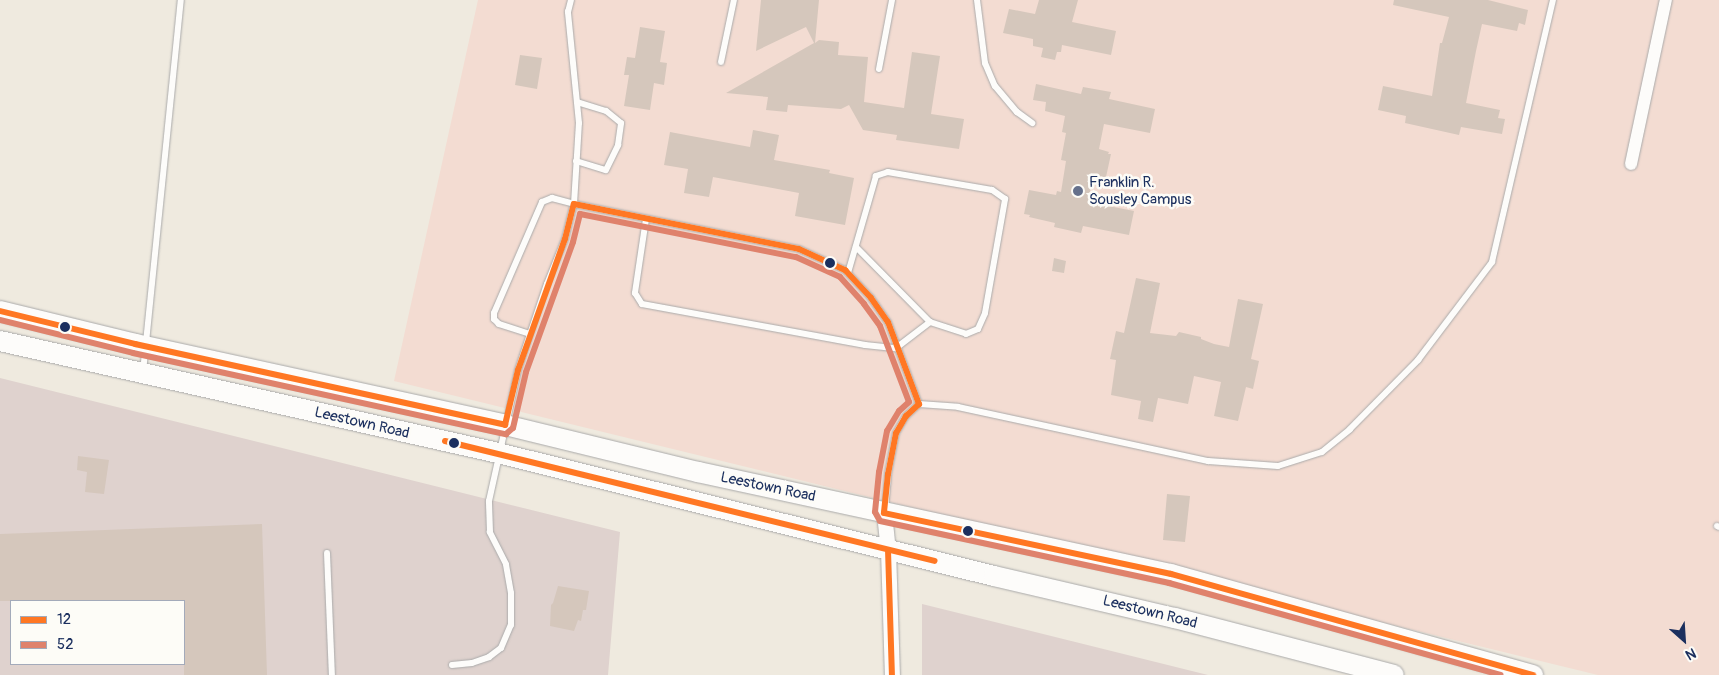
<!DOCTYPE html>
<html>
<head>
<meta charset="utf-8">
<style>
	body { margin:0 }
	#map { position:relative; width:1719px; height:675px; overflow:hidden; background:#efeadf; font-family:Pangolin,sans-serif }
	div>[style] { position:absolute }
	.built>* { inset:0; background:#f3dcd2 }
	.industrial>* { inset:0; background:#dfd2ce }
	.building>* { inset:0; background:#d5c7bc }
	.roads { filter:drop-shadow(0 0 1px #aaa) drop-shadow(0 0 1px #aaa) }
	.service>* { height:6px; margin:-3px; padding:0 3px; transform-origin:3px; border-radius:3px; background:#fdfcfa }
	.minor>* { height:12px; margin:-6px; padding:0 6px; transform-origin:6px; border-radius:6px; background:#fdfcfa }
	.tertiary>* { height:15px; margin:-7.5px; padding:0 7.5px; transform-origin:7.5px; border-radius:7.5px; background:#fdfcfa }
	.primary>* { height:20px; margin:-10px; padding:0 10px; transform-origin:10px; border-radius:10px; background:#fdfcfa }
	.bus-1>* { height:6px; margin:-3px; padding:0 3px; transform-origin:3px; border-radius:3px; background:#ff7723 }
	.bus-2>* { height:6px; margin:-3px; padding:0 3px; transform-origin:3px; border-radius:3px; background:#df826c }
	.dots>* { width:14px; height:14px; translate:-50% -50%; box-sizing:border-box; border:2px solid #fdfcf7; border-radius:50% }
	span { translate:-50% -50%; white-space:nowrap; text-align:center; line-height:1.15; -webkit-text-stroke:5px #fdfcf7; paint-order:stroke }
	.poi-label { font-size:15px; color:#1b2f5e }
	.left { translate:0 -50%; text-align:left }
	.street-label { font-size:15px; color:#1b2f5e }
	.legend { position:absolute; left:10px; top:600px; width:175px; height:65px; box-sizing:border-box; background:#fdfcf7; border:1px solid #a3aaba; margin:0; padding:6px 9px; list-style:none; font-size:15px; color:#1b2f5e }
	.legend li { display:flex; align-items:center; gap:10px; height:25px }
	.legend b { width:25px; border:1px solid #a3aaba }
	.north { position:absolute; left:1659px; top:615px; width:50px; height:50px; -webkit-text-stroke:4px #fdfcf7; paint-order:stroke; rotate:154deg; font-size:14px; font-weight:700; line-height:20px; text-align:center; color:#1b2f5e }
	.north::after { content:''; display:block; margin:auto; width:18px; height:22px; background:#1b2f5e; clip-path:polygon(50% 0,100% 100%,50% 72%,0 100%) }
</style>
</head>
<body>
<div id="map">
	<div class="built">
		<div style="clip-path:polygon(478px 0,1719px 0,1719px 675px,1598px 675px,394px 381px)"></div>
	</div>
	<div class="industrial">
		<div style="clip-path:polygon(evenodd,0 378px,620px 532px,608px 675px,0 675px,0 378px,11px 601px,184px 601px,184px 664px,11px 664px,11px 601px)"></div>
		<div style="clip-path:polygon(922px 604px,1208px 675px,922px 675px)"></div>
	</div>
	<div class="building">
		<div style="clip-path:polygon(761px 0,819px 0,815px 43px,819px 40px,839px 42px,838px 55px,868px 57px,864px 102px,904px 108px,912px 52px,940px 56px,931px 114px,964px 119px,959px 149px,896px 140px,897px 135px,863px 130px,849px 105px,841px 109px,788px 105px,787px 112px,766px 110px,768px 97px,726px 93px,814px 43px,806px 27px,756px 51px)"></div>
		<div style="clip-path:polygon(1039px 0,1078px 0,1072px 22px,1116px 31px,1111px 55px,1062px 45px,1061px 52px,1057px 52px,1055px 60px,1041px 57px,1043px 48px,1033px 46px,1033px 39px,1003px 33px,1009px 9px,1035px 14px)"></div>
		<div style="clip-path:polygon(1394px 0,1488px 0,1528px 10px,1525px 25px,1519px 23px,1517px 31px,1482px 24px,1476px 51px,1466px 103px,1500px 110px,1498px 118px,1505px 119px,1502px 134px,1461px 127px,1459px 135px,1405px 123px,1406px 116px,1378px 110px,1383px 86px,1432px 96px,1440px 43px,1442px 43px,1449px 17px,1393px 5px)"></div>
		<div style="clip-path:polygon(640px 27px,665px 31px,660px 62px,667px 63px,664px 85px,654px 83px,650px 110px,624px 106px,629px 75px,624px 75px,627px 57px,635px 58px)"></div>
		<div style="clip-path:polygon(520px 55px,542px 58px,537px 89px,515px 85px)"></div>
		<div style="clip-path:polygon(1036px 84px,1081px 94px,1083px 87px,1111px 92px,1109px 99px,1155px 109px,1150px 133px,1104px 124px,1099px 149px,1109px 152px,1108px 154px,1111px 154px,1106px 177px,1093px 176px,1088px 202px,1134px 211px,1129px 235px,1083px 226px,1081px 233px,1054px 227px,1055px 223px,1029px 217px,1030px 215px,1024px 214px,1029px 190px,1056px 195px,1057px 191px,1061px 192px,1066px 161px,1061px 160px,1066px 133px,1062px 132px,1065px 116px,1045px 111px,1046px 102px,1033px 100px)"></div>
		<div style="clip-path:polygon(753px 130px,779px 135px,774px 160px,830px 170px,829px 173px,854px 178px,845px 225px,795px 216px,799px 193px,713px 177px,709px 197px,684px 193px,688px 169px,664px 165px,670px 132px,750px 147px)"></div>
		<div style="clip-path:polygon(1054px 258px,1066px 261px,1064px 273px,1052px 271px)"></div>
		<div style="clip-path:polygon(1136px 278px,1160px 283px,1150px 333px,1176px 336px,1179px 332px,1201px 337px,1201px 339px,1214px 344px,1229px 347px,1238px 299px,1263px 304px,1251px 359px,1259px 361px,1253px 389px,1246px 387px,1238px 421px,1214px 416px,1221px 382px,1194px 376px,1188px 404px,1158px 398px,1153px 422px,1138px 419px,1141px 401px,1111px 395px,1116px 360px,1110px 359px,1116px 331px,1124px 333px)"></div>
		<div style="clip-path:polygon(78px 456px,109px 460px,104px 494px,85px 492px,87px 472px,77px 470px)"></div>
		<div style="clip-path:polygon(1167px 494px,1190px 496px,1185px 542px,1163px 540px)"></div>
		<div style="clip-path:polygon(262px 524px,267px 675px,184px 675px,184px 601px,0 601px,0 534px)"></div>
		<div style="clip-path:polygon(558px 586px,589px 591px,586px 610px,583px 610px,581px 621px,578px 620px,574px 631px,550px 626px,551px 605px,553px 603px)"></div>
	</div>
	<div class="roads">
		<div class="service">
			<div style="left:977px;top:0;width:64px;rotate:82.8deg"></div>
			<div style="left:985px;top:63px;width:25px;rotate:67deg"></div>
			<div style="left:995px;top:86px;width:34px;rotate:50deg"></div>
			<div style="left:1017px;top:112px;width:19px;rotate:36deg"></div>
			<div style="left:721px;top:62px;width:63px;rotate:-78.2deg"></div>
			<div style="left:879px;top:69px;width:70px;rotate:-79.3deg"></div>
			<div style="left:576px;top:161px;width:31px;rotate:17deg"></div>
			<div style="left:606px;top:170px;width:28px;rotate:-64deg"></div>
			<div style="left:618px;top:145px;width:22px;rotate:-82deg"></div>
			<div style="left:621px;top:123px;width:19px;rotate:-141deg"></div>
			<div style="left:606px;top:111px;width:30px;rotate:-163deg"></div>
			<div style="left:646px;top:219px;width:75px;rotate:98.5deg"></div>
			<div style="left:635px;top:293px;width:13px;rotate:58deg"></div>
			<div style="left:642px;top:304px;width:227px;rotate:10.4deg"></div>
			<div style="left:865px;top:345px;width:31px;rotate:6deg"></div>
			<div style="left:896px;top:348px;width:43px;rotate:-37.4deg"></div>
			<div style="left:930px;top:322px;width:38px;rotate:18deg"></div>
			<div style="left:966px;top:334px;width:13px;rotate:-23deg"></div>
			<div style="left:978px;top:329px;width:17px;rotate:-66deg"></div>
			<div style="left:985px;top:313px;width:116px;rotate:-80deg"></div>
			<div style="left:1005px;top:199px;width:16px;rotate:-145deg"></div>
			<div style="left:992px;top:190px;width:106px;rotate:-170.2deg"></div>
			<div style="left:888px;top:172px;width:13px;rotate:162deg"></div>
			<div style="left:876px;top:176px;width:101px;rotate:106.1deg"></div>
			<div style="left:856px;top:247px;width:105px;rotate:45.4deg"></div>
			<div style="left:530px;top:334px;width:33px;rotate:-162deg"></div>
			<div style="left:499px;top:324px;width:7px;rotate:-135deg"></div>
			<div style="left:494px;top:319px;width:6px;rotate:-90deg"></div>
			<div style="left:494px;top:313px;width:121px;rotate:-66.6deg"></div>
			<div style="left:542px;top:202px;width:11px;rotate:-22deg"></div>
			<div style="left:552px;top:198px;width:23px;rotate:15deg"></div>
			<div style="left:574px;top:204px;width:81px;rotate:-86.5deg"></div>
			<div style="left:579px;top:123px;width:112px;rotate:-95.7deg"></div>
			<div style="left:568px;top:12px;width:12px;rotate:-76deg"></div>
			<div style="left:143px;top:372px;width:374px;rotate:-84.2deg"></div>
			<div style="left:885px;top:510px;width:36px;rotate:-85deg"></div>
			<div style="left:888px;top:474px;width:42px;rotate:-79deg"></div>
			<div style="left:896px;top:433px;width:20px;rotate:-60deg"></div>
			<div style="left:906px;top:416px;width:18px;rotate:-43deg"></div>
			<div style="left:919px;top:404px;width:39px;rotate:4deg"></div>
			<div style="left:958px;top:407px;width:256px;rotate:12.2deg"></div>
			<div style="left:1208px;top:461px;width:70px;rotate:4.1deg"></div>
			<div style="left:1278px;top:466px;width:46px;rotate:-17.7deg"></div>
			<div style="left:1322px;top:452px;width:36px;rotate:-39deg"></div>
			<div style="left:1350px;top:429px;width:97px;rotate:-45.4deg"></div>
			<div style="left:1418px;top:360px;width:123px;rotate:-52.9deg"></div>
			<div style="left:1492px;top:262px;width:269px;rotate:-76.9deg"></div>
			<div style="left:1717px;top:526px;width:2px;rotate:27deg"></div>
			<div style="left:327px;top:553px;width:122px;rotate:87.7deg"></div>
			<div style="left:452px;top:665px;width:20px;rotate:-6deg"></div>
			<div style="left:472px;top:663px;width:18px;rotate:-19deg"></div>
			<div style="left:489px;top:657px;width:15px;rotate:-37deg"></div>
			<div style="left:501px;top:648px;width:25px;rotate:-67deg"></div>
			<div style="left:511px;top:625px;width:32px;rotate:-90deg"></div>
			<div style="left:511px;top:593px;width:29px;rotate:-100deg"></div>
			<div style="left:506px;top:564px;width:36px;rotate:-117deg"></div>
			<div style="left:490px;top:532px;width:31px;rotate:-92deg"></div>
			<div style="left:489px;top:501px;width:134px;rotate:-77.5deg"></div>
			<div style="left:518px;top:370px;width:91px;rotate:-71.4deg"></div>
			<div style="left:547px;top:284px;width:48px;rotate:-68.2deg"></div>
			<div style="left:565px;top:239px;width:36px;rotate:-76deg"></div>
			<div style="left:574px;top:204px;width:229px;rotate:11.3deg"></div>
			<div style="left:799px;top:249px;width:51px;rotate:24.5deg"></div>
			<div style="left:845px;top:270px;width:38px;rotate:47deg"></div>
			<div style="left:871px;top:298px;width:29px;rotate:55deg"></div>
			<div style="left:888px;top:322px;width:88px;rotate:69.3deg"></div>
		</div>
		<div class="minor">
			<div style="left:1631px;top:164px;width:168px;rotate:-78deg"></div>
		</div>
		<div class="tertiary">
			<div style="left:884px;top:513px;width:37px;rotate:84deg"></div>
			<div style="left:888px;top:550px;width:125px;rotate:88.2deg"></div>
		</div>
		<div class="primary">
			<div style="left:0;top:311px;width:139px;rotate:13.7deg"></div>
			<div style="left:135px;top:344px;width:379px;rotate:12.3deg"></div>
			<div style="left:505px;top:425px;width:199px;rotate:13.7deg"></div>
			<div style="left:698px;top:472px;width:484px;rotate:12.2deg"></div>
			<div style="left:1171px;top:574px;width:376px;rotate:15.6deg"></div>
			<div style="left:0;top:341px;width:510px;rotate:12.67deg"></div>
			<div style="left:498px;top:453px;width:511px;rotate:13.93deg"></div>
			<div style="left:994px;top:576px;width:186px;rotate:13.1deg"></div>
			<div style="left:1175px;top:618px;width:226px;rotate:14.6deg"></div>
		</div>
	</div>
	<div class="bus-1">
		<div style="left:0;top:311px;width:139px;rotate:13.7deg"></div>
		<div style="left:135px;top:344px;width:379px;rotate:12.3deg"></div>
		<div style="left:505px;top:425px;width:57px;rotate:-76.7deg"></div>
		<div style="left:518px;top:370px;width:139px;rotate:-70.3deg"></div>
		<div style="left:565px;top:239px;width:36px;rotate:-76deg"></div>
		<div style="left:574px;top:204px;width:229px;rotate:11.3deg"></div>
		<div style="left:799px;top:249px;width:51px;rotate:24.5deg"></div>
		<div style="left:845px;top:270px;width:38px;rotate:47deg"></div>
		<div style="left:871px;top:298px;width:29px;rotate:55deg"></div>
		<div style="left:888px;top:322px;width:88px;rotate:69.3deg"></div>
		<div style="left:919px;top:404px;width:18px;rotate:137deg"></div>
		<div style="left:906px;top:416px;width:20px;rotate:120deg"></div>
		<div style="left:896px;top:433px;width:42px;rotate:101deg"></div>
		<div style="left:888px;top:474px;width:39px;rotate:96deg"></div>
		<div style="left:884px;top:513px;width:293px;rotate:12deg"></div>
		<div style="left:1171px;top:574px;width:376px;rotate:15.6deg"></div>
		<div style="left:445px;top:441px;width:504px;rotate:13.76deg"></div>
		<div style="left:888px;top:550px;width:125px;rotate:88.2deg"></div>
	</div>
	<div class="bus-2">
		<div style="left:0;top:320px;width:137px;rotate:13.9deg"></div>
		<div style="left:133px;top:353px;width:382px;rotate:12.3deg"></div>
		<div style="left:506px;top:434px;width:9px;rotate:-41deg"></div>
		<div style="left:513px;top:428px;width:57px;rotate:-76.9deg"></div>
		<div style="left:526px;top:372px;width:138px;rotate:-70.1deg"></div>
		<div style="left:573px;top:242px;width:29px;rotate:-76deg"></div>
		<div style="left:580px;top:214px;width:220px;rotate:11.3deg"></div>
		<div style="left:796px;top:257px;width:48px;rotate:24.4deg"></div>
		<div style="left:840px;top:277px;width:36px;rotate:48deg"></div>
		<div style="left:864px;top:304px;width:27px;rotate:54deg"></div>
		<div style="left:880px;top:326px;width:81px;rotate:69.1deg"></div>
		<div style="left:909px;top:402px;width:13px;rotate:138deg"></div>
		<div style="left:899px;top:411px;width:23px;rotate:121deg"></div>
		<div style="left:887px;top:431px;width:42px;rotate:101deg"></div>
		<div style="left:879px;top:472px;width:40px;rotate:95.7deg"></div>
		<div style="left:875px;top:512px;width:10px;rotate:61deg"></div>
		<div style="left:880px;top:521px;width:296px;rotate:12.1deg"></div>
		<div style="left:1169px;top:583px;width:344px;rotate:15.5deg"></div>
	</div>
	<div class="dots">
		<div style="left:1078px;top:191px;background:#65708b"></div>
		<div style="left:830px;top:263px;background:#1b2f5e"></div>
		<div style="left:65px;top:327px;background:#1b2f5e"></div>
		<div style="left:454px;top:443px;background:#1b2f5e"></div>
		<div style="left:968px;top:531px;background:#1b2f5e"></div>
	</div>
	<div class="poi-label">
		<span class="left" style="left:1089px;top:191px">Franklin R.<br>Sousley Campus</span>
	</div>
	<div class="street-label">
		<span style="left:362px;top:423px;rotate:13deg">Leestown Road</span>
		<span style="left:768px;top:487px;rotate:12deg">Leestown Road</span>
		<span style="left:1150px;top:612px;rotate:14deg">Leestown Road</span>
	</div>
	<ul class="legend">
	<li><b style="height:6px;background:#ff7723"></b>12</li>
	<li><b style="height:6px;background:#df826c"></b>52</li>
	</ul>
	<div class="north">N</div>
</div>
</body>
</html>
